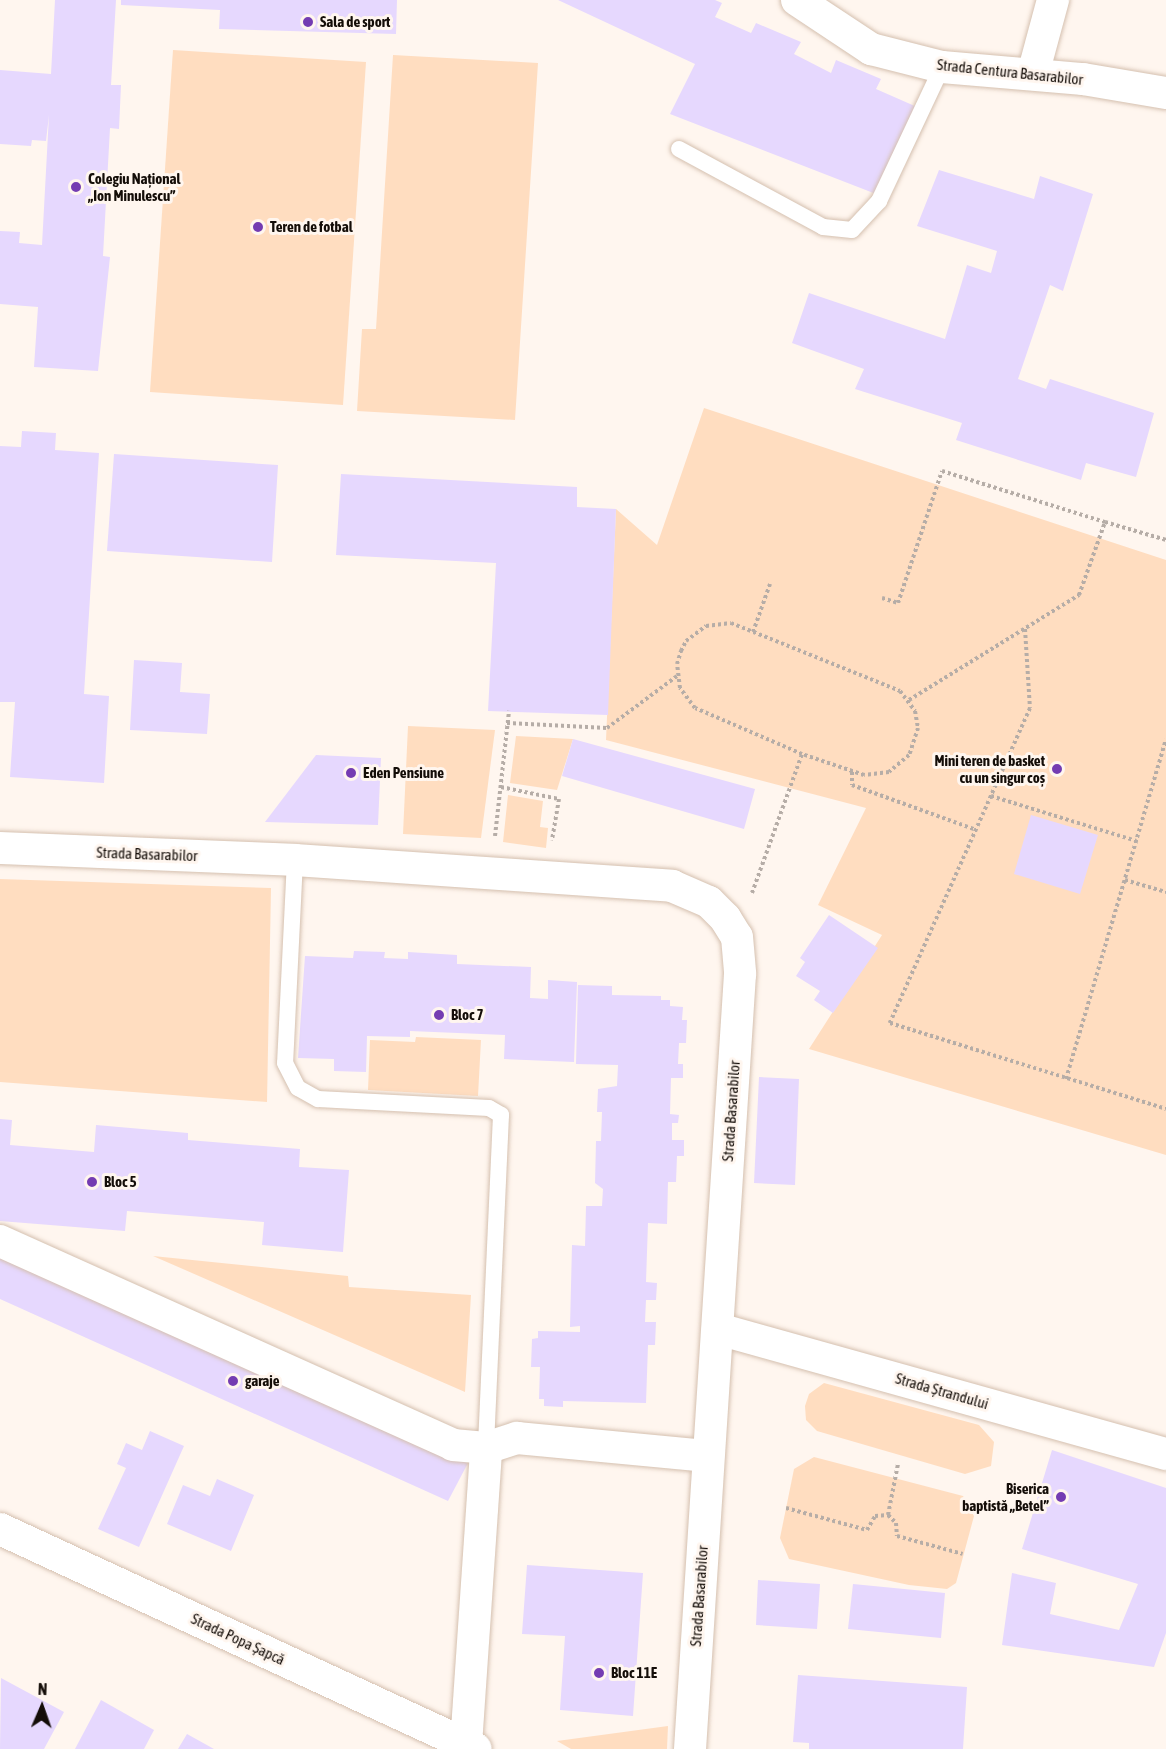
<!DOCTYPE html>
<html>
<head>
<meta charset="utf-8">
<style>
	body { margin:0 }
	#map { position:relative; width:1166px; height:1749px; overflow:hidden; background:#fff6ef; font-family:"Asap Condensed",sans-serif }
	div>[style] { position:absolute }
	.green>* { inset:0; background:#ffddc0 }
	.building>* { inset:0; background:#e6d8fe }
	.path>* { height:4px; margin-top:-2px; transform-origin:0; background:repeating-linear-gradient(90deg,#b6ada7 0 3px,transparent 0 6px) }
	.roads { filter:drop-shadow(0 0 2px #d5c0af) drop-shadow(0 0 2px #d5c0af) }
	.lane>* { height:16px; margin:-8px; padding:0 8px; transform-origin:8px; border-radius:8px; background:#fff }
	.street>* { height:32px; margin:-16px; padding:0 16px; transform-origin:16px; border-radius:16px; background:#fff }
	.dots>* { width:16px; height:16px; translate:-50% -50%; box-sizing:border-box; border:3px solid #fff6ef; border-radius:50% }
	span { translate:-50% -50%; white-space:nowrap; text-align:center; line-height:1.15; -webkit-text-stroke:6px #fff6ef; paint-order:stroke }
	.poi-label { font-size:15px; color:#140d08; font-weight:700 }
	.left { translate:0 -50%; text-align:left }
	.right { translate:-100% -50%; text-align:right }
	.street-label { font-size:15px; color:#140d08 }
	.north { position:absolute; left:12px; top:1677px; width:60px; height:60px; -webkit-text-stroke:4px #fff6ef; paint-order:stroke; rotate:2deg; font-size:16px; font-weight:700; line-height:24px; text-align:center; color:#140d08 }
	.north::after { content:''; display:block; margin:auto; width:21px; height:27px; background:#140d08; clip-path:polygon(50% 0,100% 100%,50% 72%,0 100%) }
</style>
</head>
<body>
<div id="map">
	<div class="green">
		<div style="clip-path:polygon(173px 50px,366px 62px,343px 405px,150px 392px)"></div>
		<div style="clip-path:polygon(393px 55px,538px 63px,515px 420px,357px 411px,362px 329px,376px 329px)"></div>
		<div style="clip-path:polygon(704px 408px,1166px 560px,1166px 1155px,809px 1049px,882px 935px,818px 905px,866px 808px,606px 740px,616px 509px,657px 545px)"></div>
		<div style="clip-path:polygon(408px 726px,495px 730px,481px 838px,403px 834px)"></div>
		<div style="clip-path:polygon(516px 736px,573px 739px,557px 790px,510px 783px)"></div>
		<div style="clip-path:polygon(508px 795px,543px 801px,540px 827px,548px 828px,546px 848px,503px 842px)"></div>
		<div style="clip-path:polygon(0 879px,271px 888px,267px 1102px,0 1082px)"></div>
		<div style="clip-path:polygon(416px 1037px,481px 1040px,478px 1096px,368px 1090px,370px 1040px,415px 1042px)"></div>
		<div style="clip-path:polygon(153px 1256px,348px 1276px,349px 1287px,471px 1295px,465px 1392px)"></div>
		<div style="clip-path:polygon(824px 1383px,979px 1425px,994px 1442px,991px 1466px,965px 1474px,817px 1431px,806px 1420px,805px 1406px,809px 1394px)"></div>
		<div style="clip-path:polygon(814px 1457px,963px 1496px,974px 1516px,956px 1583px,947px 1589px,909px 1585px,789px 1559px,780px 1538px,794px 1469px)"></div>
		<div style="clip-path:polygon(668px 1726px,667px 1749px,571px 1749px,557px 1741px)"></div>
	</div>
	<div class="building">
		<div style="clip-path:polygon(55px 0,116px 0,111px 85px,121px 85px,119px 129px,110px 128px,103px 256px,110px 257px,98px 371px,34px 367px,38px 307px,0 304px,0 231px,20px 232px,19px 243px,42px 245px,49px 115px,46px 141px,32px 140px,31px 146px,0 144px,0 70px,51px 74px)"></div>
		<div style="clip-path:polygon(121px 0,397px 0,396px 34px,219px 29px,220px 10px,121px 5px)"></div>
		<div style="clip-path:polygon(558px 0,715px 0,722px 3px,715px 17px,751px 33px,756px 23px,801px 42px,794px 54px,831px 73px,836px 60px,881px 79px,876px 89px,917px 107px,876px 194px,670px 114px,695px 64px)"></div>
		<div style="clip-path:polygon(939px 170px,1034px 199px,1040px 176px,1093px 194px,1063px 291px,1050px 285px,1018px 379px,1046px 389px,1050px 379px,1154px 413px,1136px 477px,1086px 463px,1081px 480px,956px 440px,962px 423px,855px 389px,864px 369px,792px 343px,809px 293px,945px 339px,967px 265px,991px 273px,997px 251px,917px 226px)"></div>
		<div style="clip-path:polygon(22px 431px,56px 433px,55px 450px,99px 453px,84px 694px,109px 696px,104px 783px,10px 777px,15px 702px,0 702px,0 446px,21px 447px)"></div>
		<div style="clip-path:polygon(114px 454px,278px 465px,272px 562px,107px 551px)"></div>
		<div style="clip-path:polygon(341px 474px,577px 487px,577px 507px,616px 509px,608px 715px,488px 711px,496px 563px,336px 555px)"></div>
		<div style="clip-path:polygon(134px 660px,182px 663px,180px 692px,210px 694px,207px 734px,130px 730px)"></div>
		<div style="clip-path:polygon(573px 739px,755px 789px,744px 829px,562px 776px)"></div>
		<div style="clip-path:polygon(316px 755px,381px 758px,378px 825px,265px 822px)"></div>
		<div style="clip-path:polygon(1031px 815px,1098px 835px,1080px 894px,1014px 874px)"></div>
		<div style="clip-path:polygon(829px 915px,878px 948px,833px 1013px,814px 1000px,820px 991px,796px 976px,805px 962px,800px 958px)"></div>
		<div style="clip-path:polygon(354px 951px,385px 952px,384px 958px,408px 959px,408px 952px,457px 955px,457px 964px,531px 967px,530px 998px,548px 999px,548px 980px,577px 982px,574px 1062px,504px 1059px,505px 1035px,410px 1031px,410px 1037px,367px 1036px,366px 1072px,334px 1071px,334px 1059px,298px 1058px,305px 956px,353px 958px)"></div>
		<div style="clip-path:polygon(578px 985px,612px 986px,612px 995px,661px 996px,661px 1000px,670px 1000px,670px 1006px,683px 1007px,682px 1020px,687px 1020px,686px 1043px,679px 1043px,678px 1064px,683px 1064px,683px 1078px,671px 1078px,670px 1114px,679px 1115px,678px 1123px,672px 1123px,672px 1140px,684px 1140px,684px 1156px,677px 1156px,676px 1182px,668px 1182px,667px 1224px,648px 1223px,646px 1282px,657px 1283px,656px 1300px,646px 1300px,645px 1322px,656px 1322px,655px 1345px,648px 1345px,646px 1403px,563px 1401px,563px 1407px,544px 1406px,544px 1399px,539px 1399px,540px 1367px,531px 1367px,532px 1339px,538px 1338px,538px 1331px,580px 1332px,580px 1326px,570px 1327px,572px 1245px,585px 1246px,586px 1206px,602px 1206px,603px 1189px,595px 1183px,596px 1141px,601px 1141px,602px 1112px,597px 1112px,598px 1089px,617px 1086px,618px 1065px,576px 1064px)"></div>
		<div style="clip-path:polygon(759px 1077px,799px 1079px,795px 1185px,754px 1183px)"></div>
		<div style="clip-path:polygon(0 1119px,12px 1120px,10px 1145px,94px 1152px,96px 1125px,188px 1133px,188px 1140px,300px 1149px,299px 1167px,349px 1170px,343px 1252px,262px 1245px,264px 1222px,127px 1211px,125px 1231px,0 1221px)"></div>
		<div style="clip-path:polygon(0 1254px,468px 1463px,448px 1501px,0 1299px)"></div>
		<div style="clip-path:polygon(150px 1431px,184px 1446px,139px 1547px,98px 1529px,126px 1468px,117px 1464px,126px 1443px,142px 1450px)"></div>
		<div style="clip-path:polygon(1052px 1450px,1166px 1488px,1166px 1633px,1154px 1667px,1002px 1645px,1012px 1573px,1056px 1583px,1050px 1614px,1119px 1630px,1138px 1584px,1022px 1549px)"></div>
		<div style="clip-path:polygon(217px 1479px,254px 1495px,231px 1551px,167px 1524px,183px 1485px,210px 1496px)"></div>
		<div style="clip-path:polygon(527px 1565px,643px 1573px,633px 1716px,560px 1710px,565px 1636px,522px 1634px)"></div>
		<div style="clip-path:polygon(758px 1580px,820px 1584px,817px 1629px,756px 1625px)"></div>
		<div style="clip-path:polygon(853px 1584px,945px 1593px,941px 1638px,848px 1629px)"></div>
		<div style="clip-path:polygon(798px 1675px,967px 1687px,963px 1749px,809px 1749px,809px 1743px,793px 1742px)"></div>
		<div style="clip-path:polygon(1px 1678px,64px 1712px,44px 1749px,0 1749px)"></div>
		<div style="clip-path:polygon(101px 1700px,154px 1730px,144px 1749px,75px 1749px)"></div>
		<div style="clip-path:polygon(187px 1734px,214px 1749px,178px 1749px)"></div>
	</div>
	<div class="path">
		<div style="left:882px;top:598px;width:17px;rotate:17deg"></div>
		<div style="left:898px;top:603px;width:139px;rotate:-71.6deg"></div>
		<div style="left:942px;top:471px;width:171px;rotate:17.4deg"></div>
		<div style="left:731px;top:623px;width:182px;rotate:21.9deg"></div>
		<div style="left:900px;top:691px;width:25px;rotate:53deg"></div>
		<div style="left:915px;top:711px;width:17px;rotate:80deg"></div>
		<div style="left:918px;top:728px;width:28px;rotate:108deg"></div>
		<div style="left:909px;top:755px;width:26px;rotate:140deg"></div>
		<div style="left:889px;top:772px;width:25px;rotate:173deg"></div>
		<div style="left:864px;top:775px;width:65px;rotate:-161.3deg"></div>
		<div style="left:802px;top:754px;width:116px;rotate:-156.7deg"></div>
		<div style="left:695px;top:708px;width:25px;rotate:-127deg"></div>
		<div style="left:680px;top:688px;width:24px;rotate:-97deg"></div>
		<div style="left:677px;top:664px;width:14px;rotate:-73deg"></div>
		<div style="left:681px;top:651px;width:11px;rotate:-63deg"></div>
		<div style="left:686px;top:641px;width:25px;rotate:-37deg"></div>
		<div style="left:706px;top:626px;width:25px;rotate:-7deg"></div>
		<div style="left:1025px;top:629px;width:79px;rotate:86.4deg"></div>
		<div style="left:1030px;top:708px;width:345px;rotate:114deg"></div>
		<div style="left:890px;top:1023px;width:289px;rotate:17.3deg"></div>
		<div style="left:753px;top:632px;width:51px;rotate:-70.5deg"></div>
		<div style="left:909px;top:700px;width:200px;rotate:-31.7deg"></div>
		<div style="left:1079px;top:595px;width:77px;rotate:-70.4deg"></div>
		<div style="left:1105px;top:522px;width:64px;rotate:16.4deg"></div>
		<div style="left:507px;top:723px;width:100px;rotate:2.9deg"></div>
		<div style="left:607px;top:728px;width:87px;rotate:-36.6deg"></div>
		<div style="left:852px;top:772px;width:13px;rotate:90deg"></div>
		<div style="left:852px;top:785px;width:132px;rotate:19.9deg"></div>
		<div style="left:501px;top:787px;width:59px;rotate:11.7deg"></div>
		<div style="left:559px;top:799px;width:42px;rotate:99.7deg"></div>
		<div style="left:991px;top:796px;width:152px;rotate:17.2deg"></div>
		<div style="left:495px;top:836px;width:126px;rotate:-83.6deg"></div>
		<div style="left:1125px;top:880px;width:43px;rotate:16.3deg"></div>
		<div style="left:752px;top:893px;width:148px;rotate:-70.2deg"></div>
		<div style="left:1066px;top:1079px;width:354px;rotate:-73.6deg"></div>
		<div style="left:786px;top:1508px;width:84px;rotate:15.2deg"></div>
		<div style="left:867px;top:1530px;width:16px;rotate:-60deg"></div>
		<div style="left:875px;top:1516px;width:13px;rotate:-4deg"></div>
		<div style="left:888px;top:1515px;width:52px;rotate:-78.9deg"></div>
		<div style="left:888px;top:1515px;width:11px;rotate:45deg"></div>
		<div style="left:896px;top:1523px;width:13px;rotate:86deg"></div>
		<div style="left:897px;top:1536px;width:68px;rotate:15.3deg"></div>
	</div>
	<div class="roads">
		<div class="lane">
			<div style="left:679px;top:149px;width:164px;rotate:28.4deg"></div>
			<div style="left:823px;top:227px;width:29px;rotate:6deg"></div>
			<div style="left:852px;top:230px;width:40px;rotate:-47deg"></div>
			<div style="left:879px;top:201px;width:148px;rotate:-64.8deg"></div>
			<div style="left:295px;top:860px;width:203px;rotate:92.8deg"></div>
			<div style="left:285px;top:1063px;width:28px;rotate:63deg"></div>
			<div style="left:298px;top:1088px;width:23px;rotate:29deg"></div>
			<div style="left:318px;top:1099px;width:171px;rotate:3deg"></div>
			<div style="left:489px;top:1108px;width:14px;rotate:30deg"></div>
			<div style="left:501px;top:1115px;width:333px;rotate:92.6deg"></div>
		</div>
		<div class="street">
			<div style="left:797px;top:0;width:89px;rotate:33.5deg"></div>
			<div style="left:871px;top:49px;width:73px;rotate:14.2deg"></div>
			<div style="left:942px;top:67px;width:142px;rotate:4.9deg"></div>
			<div style="left:1083px;top:79px;width:84px;rotate:9.6deg"></div>
			<div style="left:1033px;top:74px;width:77px;rotate:-74.9deg"></div>
			<div style="left:0;top:848px;width:295px;rotate:2.3deg"></div>
			<div style="left:295px;top:860px;width:378px;rotate:3.9deg"></div>
			<div style="left:672px;top:886px;width:40px;rotate:23.4deg"></div>
			<div style="left:709px;top:902px;width:23px;rotate:45deg"></div>
			<div style="left:725px;top:918px;width:22px;rotate:58deg"></div>
			<div style="left:737px;top:937px;width:37px;rotate:85deg"></div>
			<div style="left:740px;top:974px;width:777px;rotate:93.69deg"></div>
			<div style="left:0;top:1241px;width:497px;rotate:24.2deg"></div>
			<div style="left:453px;top:1445px;width:33px;rotate:5deg"></div>
			<div style="left:486px;top:1448px;width:33px;rotate:-18deg"></div>
			<div style="left:517px;top:1438px;width:192px;rotate:5.4deg"></div>
			<div style="left:718px;top:1329px;width:465px;rotate:15.6deg"></div>
			<div style="left:0;top:1529px;width:524px;rotate:24.81deg"></div>
			<div style="left:466px;top:1745px;width:298px;rotate:-86.1deg"></div>
		</div>
	</div>
	<div class="dots">
		<div style="left:308px;top:22px;background:#743cb2"></div>
		<div style="left:76px;top:187px;background:#743cb2"></div>
		<div style="left:258px;top:227px;background:#743cb2"></div>
		<div style="left:1057px;top:769px;background:#743cb2"></div>
		<div style="left:351px;top:773px;background:#743cb2"></div>
		<div style="left:439px;top:1015px;background:#743cb2"></div>
		<div style="left:92px;top:1182px;background:#743cb2"></div>
		<div style="left:233px;top:1381px;background:#743cb2"></div>
		<div style="left:1061px;top:1497px;background:#743cb2"></div>
		<div style="left:599px;top:1673px;background:#743cb2"></div>
	</div>
	<div class="poi-label">
		<span class="left" style="left:320px;top:22px">Sala de sport</span>
		<span class="left" style="left:88px;top:187px">Colegiu Național<br>„Ion Minulescu”</span>
		<span class="left" style="left:270px;top:227px">Teren de fotbal</span>
		<span class="right" style="left:1045px;top:769px">Mini teren de basket<br>cu un singur coș</span>
		<span class="left" style="left:363px;top:773px">Eden Pensiune</span>
		<span class="left" style="left:451px;top:1015px">Bloc 7</span>
		<span class="left" style="left:104px;top:1182px">Bloc 5</span>
		<span class="left" style="left:245px;top:1381px">garaje</span>
		<span class="right" style="left:1049px;top:1497px">Biserica<br>baptistă „Betel”</span>
		<span class="left" style="left:611px;top:1673px">Bloc 11E</span>
	</div>
	<div class="street-label">
		<span style="left:1010px;top:72px;rotate:6deg">Strada Centura Basarabilor</span>
		<span style="left:147px;top:854px;rotate:2deg">Strada Basarabilor</span>
		<span style="left:731px;top:1111px;rotate:-86deg">Strada Basarabilor</span>
		<span style="left:942px;top:1391px;rotate:16deg">Strada Ștrandului</span>
		<span style="left:699px;top:1596px;rotate:-86deg">Strada Basarabilor</span>
		<span style="left:238px;top:1639px;rotate:25deg">Strada Popa Șapcă</span>
	</div>
	<div class="north">N</div>
</div>
</body>
</html>
